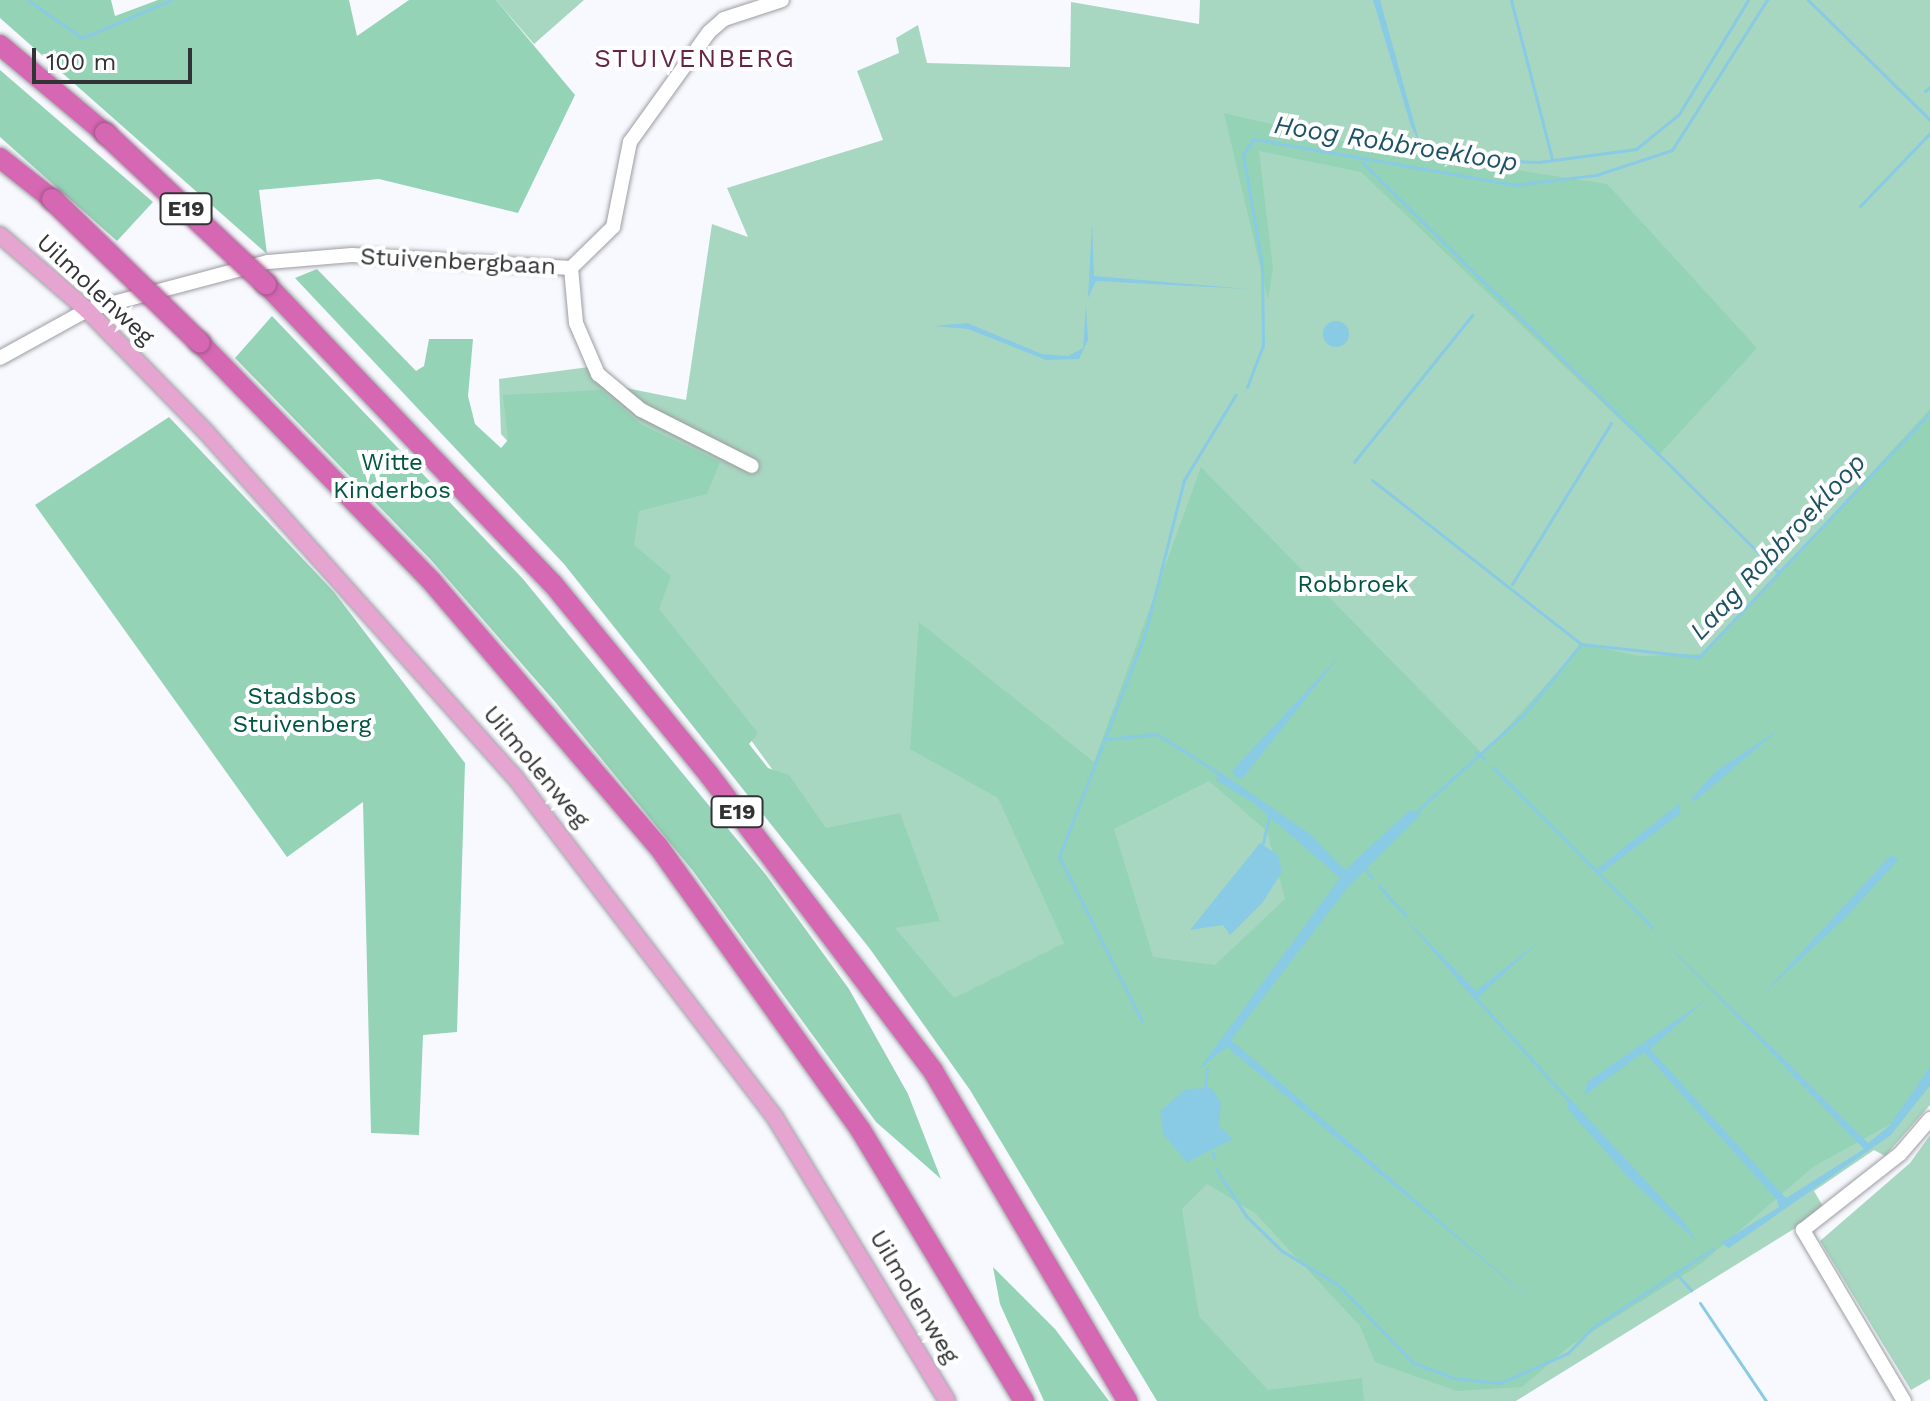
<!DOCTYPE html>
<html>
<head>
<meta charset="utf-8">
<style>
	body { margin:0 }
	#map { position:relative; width:1930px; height:1401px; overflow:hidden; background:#f7f9fe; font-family:"Work Sans",sans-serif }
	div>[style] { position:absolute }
	.green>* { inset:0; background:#a8d7c1 }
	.forest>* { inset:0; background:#94d3b6 }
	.water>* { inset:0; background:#89cae4 }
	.round { border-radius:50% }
	.stream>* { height:3px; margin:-1.5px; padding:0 1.5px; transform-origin:1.5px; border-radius:1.5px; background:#89cae4 }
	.roads { filter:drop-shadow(0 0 2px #9c9da2) drop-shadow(0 0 2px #9c9da2) }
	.minor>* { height:14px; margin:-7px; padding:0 7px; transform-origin:7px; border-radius:7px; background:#fff }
	.major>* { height:16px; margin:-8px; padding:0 8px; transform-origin:8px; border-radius:8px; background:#e6a4d1 }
	.highway>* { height:20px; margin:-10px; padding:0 10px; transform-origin:10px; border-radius:10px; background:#d667b2 }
	.bridges { filter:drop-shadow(0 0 2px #9d5586) drop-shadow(0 0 2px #9d5586) }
	.highway-bridge>* { height:20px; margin:-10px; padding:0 10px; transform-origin:10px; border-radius:10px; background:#d667b2 }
	span { translate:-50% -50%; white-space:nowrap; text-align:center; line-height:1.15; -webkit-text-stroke:8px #fff; paint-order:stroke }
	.shield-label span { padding:2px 6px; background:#fff; border:2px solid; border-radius:6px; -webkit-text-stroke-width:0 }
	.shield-label { font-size:22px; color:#323335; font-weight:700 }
	.street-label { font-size:24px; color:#323335 }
	.park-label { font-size:24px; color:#01563d }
	.neighbourhood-label { font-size:26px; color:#662545; letter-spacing:2px }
	.water-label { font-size:26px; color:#1d5265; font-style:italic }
	.scale { position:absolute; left:32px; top:48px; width:160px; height:36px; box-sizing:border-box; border:4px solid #323335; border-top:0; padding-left:10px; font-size:24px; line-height:28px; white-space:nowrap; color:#323335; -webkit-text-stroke:6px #fff; paint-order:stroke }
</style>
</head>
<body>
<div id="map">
	<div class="green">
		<div style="clip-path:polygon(496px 0,584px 0,534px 44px)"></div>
		<div style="clip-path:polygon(1200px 0,1930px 0,1930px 1105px,1885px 1156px,1874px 1150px,1814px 1191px,1824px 1208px,1813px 1217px,1516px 1401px,1201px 1401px,829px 847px,645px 595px,501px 434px,499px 379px,589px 367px,616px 386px,686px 400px,712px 224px,748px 237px,727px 188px,883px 140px,857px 71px,899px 53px,896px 38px,918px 25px,927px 63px,1070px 67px,1071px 2px,1199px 24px)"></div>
		<div style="clip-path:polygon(1930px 1135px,1930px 1379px,1911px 1390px,1820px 1241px,1910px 1163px)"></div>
	</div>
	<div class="forest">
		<div style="clip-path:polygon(0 0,111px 0,115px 16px,158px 0,349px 0,357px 36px,409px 0,496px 0,575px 95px,518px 213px,379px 179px,259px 190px,267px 254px,0 18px)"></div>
		<div style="clip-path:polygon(0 70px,153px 202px,117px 241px,0 137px)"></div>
		<div style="clip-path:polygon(1224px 113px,1373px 148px,1607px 184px,1757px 348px,1658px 456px,1361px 172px,1259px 151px,1273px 268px,1268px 300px)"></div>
		<div style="clip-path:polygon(evenodd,317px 269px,416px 371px,424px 366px,429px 339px,473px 339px,468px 396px,475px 424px,501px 448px,508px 440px,503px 395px,601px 390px,642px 425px,720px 462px,707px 494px,639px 511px,634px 545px,671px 576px,659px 609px,758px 733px,749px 744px,768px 768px,789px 775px,826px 828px,900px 813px,940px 921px,895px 928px,954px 998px,1064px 943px,998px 798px,910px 749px,919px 622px,1094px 762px,1201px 467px,1483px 754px,1583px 644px,1639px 656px,1704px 654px,1930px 409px,1930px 1086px,1905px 1116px,1813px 1167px,1701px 1264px,1571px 1345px,1522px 1387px,1457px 1391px,1375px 1362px,1360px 1326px,1255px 1213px,1207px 1184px,1182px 1209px,1199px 1316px,1268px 1390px,1362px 1378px,1364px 1401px,1157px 1401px,970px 1090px,870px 949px,564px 564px,295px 278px,317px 269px,1209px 781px,1267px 831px,1285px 899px,1215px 965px,1153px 957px,1114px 829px,1209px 781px)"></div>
		<div style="clip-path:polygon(272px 316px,523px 579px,766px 875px,849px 989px,908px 1094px,941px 1179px,876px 1122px,693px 871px,556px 703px,431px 560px,235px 358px)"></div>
		<div style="clip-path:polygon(169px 417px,334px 592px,465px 763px,457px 1032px,423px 1035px,419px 1135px,371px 1133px,363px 802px,287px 857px,35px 505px)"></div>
		<div style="clip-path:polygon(993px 1267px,1055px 1329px,1109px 1401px,1044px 1401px,1000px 1304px)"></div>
	</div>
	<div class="water">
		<div style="clip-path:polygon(1373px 0,1380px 0,1420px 144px,1411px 126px)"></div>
		<div style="clip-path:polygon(1092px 222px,1094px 276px,1248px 289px,1096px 281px,1088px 298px)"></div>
		<div style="clip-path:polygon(1086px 305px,1088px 340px,1079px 359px,1046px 360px,968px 329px,934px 326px,967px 323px,1042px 354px,1068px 356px,1083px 348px)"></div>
		<div class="round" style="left:1323px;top:321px;width:26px;height:26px"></div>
		<div style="clip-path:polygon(1341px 654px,1242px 779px,1236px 777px,1232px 771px)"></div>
		<div style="clip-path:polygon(1781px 728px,1695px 801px,1690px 800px,1716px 771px)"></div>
		<div style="clip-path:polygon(1220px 772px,1310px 834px,1345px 870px,1410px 810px,1421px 814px,1348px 887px,1231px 1040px,1549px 1315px,1227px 1047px,1199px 1069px,1340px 878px,1254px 803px,1216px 780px)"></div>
		<div style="clip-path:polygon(1680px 803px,1680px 814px,1601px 873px,1597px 869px)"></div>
		<div style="clip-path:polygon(1260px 843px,1278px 855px,1282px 872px,1263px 902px,1230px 935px,1223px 925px,1190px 930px)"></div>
		<div style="clip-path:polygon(1891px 855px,1898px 860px,1846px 917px,1762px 995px)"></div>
		<div style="clip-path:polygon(1402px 915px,1476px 991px,1542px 939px,1475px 1000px)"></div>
		<div style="clip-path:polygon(1646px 923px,1868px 1143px,1889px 1126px,1930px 1067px,1930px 1085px,1891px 1135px,1729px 1248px,1721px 1243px,1779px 1207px,1777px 1200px,1644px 1052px,1585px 1095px,1587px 1082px,1707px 999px,1650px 1049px,1786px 1198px,1864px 1149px)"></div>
		<div style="clip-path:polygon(1212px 1088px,1221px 1103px,1219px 1126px,1233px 1139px,1187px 1162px,1163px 1134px,1160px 1111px,1186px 1089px)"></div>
		<div style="clip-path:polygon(1570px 1099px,1682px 1220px,1699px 1244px,1628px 1177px,1567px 1108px)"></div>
	</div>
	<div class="stream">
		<div style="left:28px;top:0;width:66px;rotate:35.1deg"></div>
		<div style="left:82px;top:38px;width:97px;rotate:-23.1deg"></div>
		<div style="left:1511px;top:0;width:164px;rotate:75.5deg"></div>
		<div style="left:1808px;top:0;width:171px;rotate:44.5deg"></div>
		<div style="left:1925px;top:91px;width:6px;rotate:-39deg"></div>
		<div style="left:1417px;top:141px;width:13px;rotate:72deg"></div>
		<div style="left:1421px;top:153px;width:56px;rotate:7.1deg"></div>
		<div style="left:1477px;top:160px;width:62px;rotate:1.8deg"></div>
		<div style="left:1539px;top:162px;width:98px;rotate:-7.6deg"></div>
		<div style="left:1636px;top:149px;width:55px;rotate:-39.1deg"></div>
		<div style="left:1679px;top:114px;width:133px;rotate:-58.8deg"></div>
		<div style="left:1362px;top:162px;width:583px;rotate:44.58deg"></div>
		<div style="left:1860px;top:206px;width:101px;rotate:-46.2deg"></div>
		<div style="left:1247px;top:387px;width:45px;rotate:-69.1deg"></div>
		<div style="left:1263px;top:345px;width:80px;rotate:-90.7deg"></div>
		<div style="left:1262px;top:265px;width:113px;rotate:-99.7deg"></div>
		<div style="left:1243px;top:154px;width:19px;rotate:-54deg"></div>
		<div style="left:1254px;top:139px;width:264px;rotate:10deg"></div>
		<div style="left:1514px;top:185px;width:83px;rotate:-7deg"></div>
		<div style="left:1596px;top:175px;width:80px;rotate:-18.2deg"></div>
		<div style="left:1672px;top:150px;width:178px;rotate:-57.7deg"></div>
		<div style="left:1354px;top:462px;width:189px;rotate:-51.2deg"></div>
		<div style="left:1372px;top:480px;width:264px;rotate:38.1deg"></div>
		<div style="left:1512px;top:584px;width:189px;rotate:-58.4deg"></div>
		<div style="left:1108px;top:739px;width:49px;rotate:-5.8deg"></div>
		<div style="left:1157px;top:734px;width:75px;rotate:32.4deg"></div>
		<div style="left:1476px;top:752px;width:11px;rotate:38deg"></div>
		<div style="left:1493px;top:767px;width:226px;rotate:45.2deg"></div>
		<div style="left:1416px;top:812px;width:147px;rotate:-42.2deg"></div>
		<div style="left:1525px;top:713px;width:89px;rotate:-50.9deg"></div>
		<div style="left:1581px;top:644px;width:119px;rotate:6.3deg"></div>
		<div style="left:1699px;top:657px;width:336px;rotate:-46.6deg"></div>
		<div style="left:1263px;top:843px;width:28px;rotate:-77deg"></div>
		<div style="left:1364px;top:868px;width:13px;rotate:51deg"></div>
		<div style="left:1379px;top:886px;width:40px;rotate:48deg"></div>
		<div style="left:1476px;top:998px;width:140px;rotate:47.9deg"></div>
		<div style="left:1142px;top:1021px;width:184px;rotate:-116.8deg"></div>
		<div style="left:1059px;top:857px;width:239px;rotate:-68.9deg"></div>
		<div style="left:1145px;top:634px;width:159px;rotate:-75.8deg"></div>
		<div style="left:1184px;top:480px;width:100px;rotate:-58.8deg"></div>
		<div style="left:1205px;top:1088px;width:19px;rotate:-84deg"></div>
		<div style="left:1213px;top:1153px;width:5px;rotate:79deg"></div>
		<div style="left:1216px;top:1169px;width:56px;rotate:57.4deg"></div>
		<div style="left:1246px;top:1216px;width:50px;rotate:44.2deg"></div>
		<div style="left:1282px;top:1251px;width:64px;rotate:31deg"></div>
		<div style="left:1337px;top:1284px;width:108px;rotate:46.1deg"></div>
		<div style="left:1412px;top:1362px;width:45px;rotate:20.9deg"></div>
		<div style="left:1454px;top:1378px;width:46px;rotate:6.2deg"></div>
		<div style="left:1500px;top:1383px;width:74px;rotate:-23.8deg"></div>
		<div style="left:1568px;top:1353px;width:35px;rotate:-46deg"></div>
		<div style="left:1592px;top:1328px;width:100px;rotate:-33.2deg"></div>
		<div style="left:1676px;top:1273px;width:23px;rotate:49deg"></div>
		<div style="left:1676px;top:1273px;width:44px;rotate:-33deg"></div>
		<div style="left:1700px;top:1303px;width:118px;rotate:56deg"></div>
	</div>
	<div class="roads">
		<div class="minor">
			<div style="left:571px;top:268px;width:55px;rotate:84.8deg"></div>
			<div style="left:576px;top:323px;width:56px;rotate:66.7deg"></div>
			<div style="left:598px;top:374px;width:56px;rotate:39.9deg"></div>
			<div style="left:641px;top:410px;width:124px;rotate:26.8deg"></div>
			<div style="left:0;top:358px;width:99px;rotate:-28.9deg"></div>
			<div style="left:87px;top:310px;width:187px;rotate:-14.9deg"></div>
			<div style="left:268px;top:262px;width:84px;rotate:-4.8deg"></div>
			<div style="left:352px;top:255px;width:219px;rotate:3.4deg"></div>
			<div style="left:571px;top:268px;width:59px;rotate:-44.3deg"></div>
			<div style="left:613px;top:227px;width:87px;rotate:-78.7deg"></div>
			<div style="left:630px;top:142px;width:135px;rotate:-54.3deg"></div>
			<div style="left:709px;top:32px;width:20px;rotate:-41deg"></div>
			<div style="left:724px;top:19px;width:61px;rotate:-18.1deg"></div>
			<div style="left:1904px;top:1401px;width:199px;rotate:-120.6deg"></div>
			<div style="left:1803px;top:1230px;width:123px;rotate:-38.1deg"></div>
			<div style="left:1900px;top:1154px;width:46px;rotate:-49.4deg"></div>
		</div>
		<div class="major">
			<div style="left:0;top:235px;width:115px;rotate:40.8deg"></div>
			<div style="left:87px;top:310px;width:170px;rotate:45.7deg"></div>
			<div style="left:206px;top:432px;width:462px;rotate:48.2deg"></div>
			<div style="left:514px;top:776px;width:428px;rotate:52.6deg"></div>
			<div style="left:774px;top:1116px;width:333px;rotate:58.7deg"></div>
		</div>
		<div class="highway">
			<div style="left:0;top:45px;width:137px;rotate:40deg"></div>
			<div style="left:0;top:158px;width:66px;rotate:38.3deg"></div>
			<div style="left:266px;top:284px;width:415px;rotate:46.3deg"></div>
			<div style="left:553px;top:584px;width:248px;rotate:50.7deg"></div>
			<div style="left:710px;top:776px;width:370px;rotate:52.9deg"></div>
			<div style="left:933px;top:1071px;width:383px;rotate:59.5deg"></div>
			<div style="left:200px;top:343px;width:334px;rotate:45.8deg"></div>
			<div style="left:433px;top:583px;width:346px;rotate:49.5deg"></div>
			<div style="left:658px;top:846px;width:348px;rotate:54.5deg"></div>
			<div style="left:860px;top:1129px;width:318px;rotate:58.9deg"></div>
		</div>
	</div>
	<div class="bridges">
		<div class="highway-bridge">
			<div style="left:105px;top:133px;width:221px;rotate:43.2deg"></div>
			<div style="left:52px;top:199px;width:206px;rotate:44.2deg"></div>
		</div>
	</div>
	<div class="shield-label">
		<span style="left:186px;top:209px">E19</span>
		<span style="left:737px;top:812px">E19</span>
	</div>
	<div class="street-label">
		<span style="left:458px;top:262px;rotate:3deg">Stuivenbergbaan</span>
		<span style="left:95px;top:290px;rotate:43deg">Uilmolenweg</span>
		<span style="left:536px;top:767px;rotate:50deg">Uilmolenweg</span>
		<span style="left:914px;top:1297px;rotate:59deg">Uilmolenweg</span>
	</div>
	<div class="park-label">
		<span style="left:392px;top:477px">Witte<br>Kinderbos</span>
		<span style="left:1353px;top:585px">Robbroek</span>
		<span style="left:302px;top:711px">Stadsbos<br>Stuivenberg</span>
	</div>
	<div class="neighbourhood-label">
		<span style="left:695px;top:59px">STUIVENBERG</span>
	</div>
	<div class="water-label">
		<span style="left:1396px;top:144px;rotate:9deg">Hoog Robbroekloop</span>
		<span style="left:1778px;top:547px;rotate:-47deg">Laag Robbroekloop</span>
	</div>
	<div class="scale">100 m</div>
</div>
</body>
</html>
